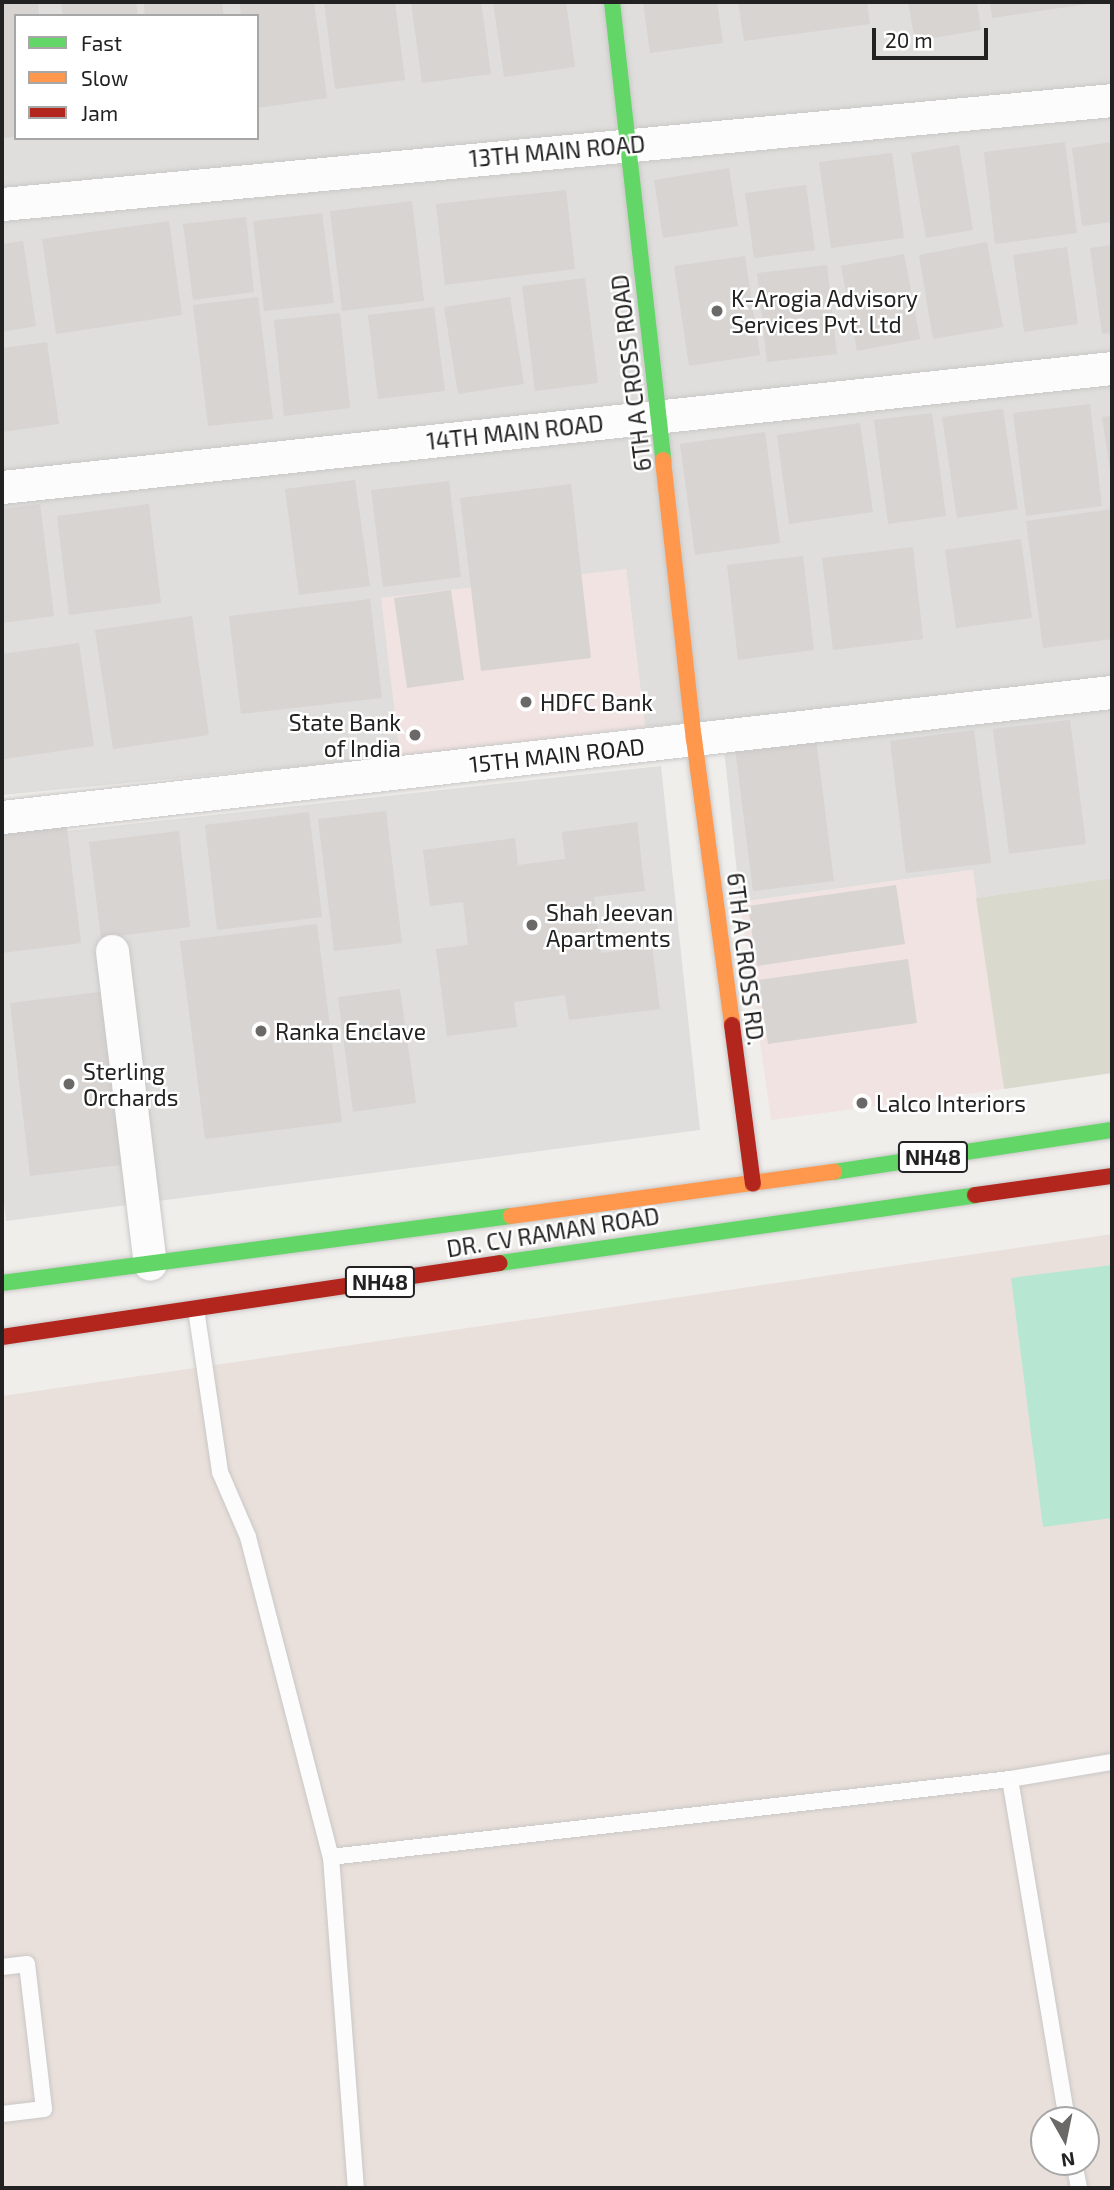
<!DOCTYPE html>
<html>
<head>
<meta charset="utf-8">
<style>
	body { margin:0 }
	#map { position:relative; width:1114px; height:2190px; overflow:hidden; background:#f0eeeb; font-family:"Exo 2",sans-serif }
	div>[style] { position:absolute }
	.residential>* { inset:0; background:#dfdedc }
	.commercial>* { inset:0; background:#f1e3e1 }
	.military>* { inset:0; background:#eae0db }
	.construction>* { inset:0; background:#d9d9cd }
	.pitch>* { inset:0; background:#b7e6d2 }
	.building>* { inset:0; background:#d7d4d2 }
	.roads { filter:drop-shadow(0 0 2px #c9c8c7) drop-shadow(0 0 2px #c9c8c7) }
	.lane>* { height:16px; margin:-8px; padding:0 8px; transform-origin:8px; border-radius:8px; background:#fdfcfc }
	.street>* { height:33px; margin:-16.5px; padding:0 16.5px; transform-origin:16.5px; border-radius:16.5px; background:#fdfcfc }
	.fast>* { height:16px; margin:-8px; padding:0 8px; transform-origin:8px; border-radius:8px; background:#63d668 }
	.slow>* { height:16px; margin:-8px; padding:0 8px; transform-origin:8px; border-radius:8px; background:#ff974d }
	.jam>* { height:16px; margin:-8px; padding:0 8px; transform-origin:8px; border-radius:8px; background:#b3261e }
	.dots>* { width:19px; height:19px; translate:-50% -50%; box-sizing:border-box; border:4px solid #fff; border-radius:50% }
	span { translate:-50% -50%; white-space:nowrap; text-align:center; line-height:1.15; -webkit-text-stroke:5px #fff; paint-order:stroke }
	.shield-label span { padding:2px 5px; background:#fff; border:2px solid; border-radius:5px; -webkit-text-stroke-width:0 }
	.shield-label { font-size:21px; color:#222; font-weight:700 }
	.street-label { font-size:23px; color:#222 }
	.poi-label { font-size:23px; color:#222 }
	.left { translate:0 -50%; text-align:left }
	.right { translate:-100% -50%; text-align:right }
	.frame { position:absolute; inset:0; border:4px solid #222; pointer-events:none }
	.legend { position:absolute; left:14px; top:14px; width:245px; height:126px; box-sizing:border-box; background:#fff; border:2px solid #a7a7a7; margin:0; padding:9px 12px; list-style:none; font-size:21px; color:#222 }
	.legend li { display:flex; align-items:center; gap:14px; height:35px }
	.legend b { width:35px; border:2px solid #a7a7a7 }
	.north { position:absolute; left:1030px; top:2106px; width:70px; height:70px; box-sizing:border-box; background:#fff; border:2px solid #a7a7a7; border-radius:50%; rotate:171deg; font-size:19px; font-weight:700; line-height:28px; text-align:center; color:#222 }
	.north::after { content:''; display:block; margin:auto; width:24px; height:32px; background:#6a6968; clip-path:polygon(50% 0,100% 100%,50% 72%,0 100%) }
	.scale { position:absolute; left:872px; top:28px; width:116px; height:32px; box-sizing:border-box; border:4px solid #222; border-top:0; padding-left:9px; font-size:21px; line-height:24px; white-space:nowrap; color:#222; -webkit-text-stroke:5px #fff; paint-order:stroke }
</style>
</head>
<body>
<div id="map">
	<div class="residential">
		<div style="clip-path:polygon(evenodd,2px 2px,1112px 2px,1112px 878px,976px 898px,972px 870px,740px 902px,721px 720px,645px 727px,626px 569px,400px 757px,2px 795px,2px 2px,16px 16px,257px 16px,257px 138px,16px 138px,16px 16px)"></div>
		<div style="clip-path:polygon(661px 766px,700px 1130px,6px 1221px,2px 1182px,2px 838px)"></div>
	</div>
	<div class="commercial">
		<div style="clip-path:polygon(626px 569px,645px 727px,400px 757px,381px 598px)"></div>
		<div style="clip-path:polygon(973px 870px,1004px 1089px,771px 1120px,740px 902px)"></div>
	</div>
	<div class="military">
		<div style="clip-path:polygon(evenodd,1112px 1234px,1112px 2188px,2px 2188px,2px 1396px,1112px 1234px,1044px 2120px,1086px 2120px,1086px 2162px,1044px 2162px,1044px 2120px)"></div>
	</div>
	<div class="construction">
		<div style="clip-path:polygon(1112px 878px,1112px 1073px,1004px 1089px,976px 898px)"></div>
	</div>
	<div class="pitch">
		<div style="clip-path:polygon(1112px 1265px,1112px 1518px,1043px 1527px,1011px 1278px)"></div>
	</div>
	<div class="building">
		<div style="clip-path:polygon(2px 2px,38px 2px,39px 16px,16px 16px,16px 137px,2px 138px)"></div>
		<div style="clip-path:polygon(61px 2px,136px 2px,138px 16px,63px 16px)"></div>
		<div style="clip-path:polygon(144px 2px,222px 2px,224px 16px,145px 16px)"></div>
		<div style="clip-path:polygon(240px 2px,314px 2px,327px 98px,257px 108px,257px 16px,241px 16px)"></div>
		<div style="clip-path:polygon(324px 2px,395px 2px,405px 80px,335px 89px)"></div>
		<div style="clip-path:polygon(411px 2px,481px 2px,491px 74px,422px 83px)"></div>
		<div style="clip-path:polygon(493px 2px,566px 2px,575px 67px,504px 77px)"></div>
		<div style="clip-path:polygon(643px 2px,717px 2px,723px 43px,650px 53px)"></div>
		<div style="clip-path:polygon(738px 2px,867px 2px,870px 24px,744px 41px)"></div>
		<div style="clip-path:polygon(908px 2px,977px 2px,981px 30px,915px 41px)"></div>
		<div style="clip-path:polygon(990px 2px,1094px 2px,1094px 3px,992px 18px)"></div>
		<div style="clip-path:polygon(1065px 142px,1077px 233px,995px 244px,984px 152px)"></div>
		<div style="clip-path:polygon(1112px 142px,1112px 222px,1082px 226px,1072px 148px)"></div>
		<div style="clip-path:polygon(959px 145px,973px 230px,926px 238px,911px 153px)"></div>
		<div style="clip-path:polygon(892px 153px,904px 238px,831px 248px,819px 162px)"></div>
		<div style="clip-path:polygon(729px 168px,738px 226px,663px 238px,654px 180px)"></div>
		<div style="clip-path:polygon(806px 185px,815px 250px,754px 258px,745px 193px)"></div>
		<div style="clip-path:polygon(566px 190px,575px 269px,445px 285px,436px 204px)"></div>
		<div style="clip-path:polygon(412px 201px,424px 301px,342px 311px,330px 211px)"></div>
		<div style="clip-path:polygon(322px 213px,334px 303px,264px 311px,253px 221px)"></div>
		<div style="clip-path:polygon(246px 217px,254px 292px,193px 300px,183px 224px)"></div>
		<div style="clip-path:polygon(169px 221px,182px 315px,56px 334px,42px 239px)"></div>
		<div style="clip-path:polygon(23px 241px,36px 326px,2px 332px,2px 244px)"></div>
		<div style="clip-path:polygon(987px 242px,1003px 327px,933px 339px,919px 255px)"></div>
		<div style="clip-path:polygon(1112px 245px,1112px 333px,1102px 334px,1090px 248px)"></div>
		<div style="clip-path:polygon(1067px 247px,1078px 324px,1024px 332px,1013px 255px)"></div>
		<div style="clip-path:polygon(904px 254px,920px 339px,857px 351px,841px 266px)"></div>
		<div style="clip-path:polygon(745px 256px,760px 355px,689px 366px,674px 266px)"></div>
		<div style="clip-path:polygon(827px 265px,837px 354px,767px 362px,757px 273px)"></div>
		<div style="clip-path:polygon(585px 278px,598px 383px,535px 391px,522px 286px)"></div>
		<div style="clip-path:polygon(258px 297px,273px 419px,208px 426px,193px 305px)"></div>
		<div style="clip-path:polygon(510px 297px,524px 384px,458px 394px,444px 307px)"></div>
		<div style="clip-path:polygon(434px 307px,445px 391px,378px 399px,368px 315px)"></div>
		<div style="clip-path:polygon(340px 313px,350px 408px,284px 416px,274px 320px)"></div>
		<div style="clip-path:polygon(47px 342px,59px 424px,2px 432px,2px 348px)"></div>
		<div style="clip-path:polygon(1090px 404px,1102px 506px,1026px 516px,1013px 413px)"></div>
		<div style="clip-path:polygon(1003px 409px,1018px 509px,957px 518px,942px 417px)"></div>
		<div style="clip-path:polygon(932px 413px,946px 516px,888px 524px,874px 420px)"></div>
		<div style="clip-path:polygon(1112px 416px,1112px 476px,1111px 476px,1102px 417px)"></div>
		<div style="clip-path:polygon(860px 423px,873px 512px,789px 524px,777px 435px)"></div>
		<div style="clip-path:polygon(765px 432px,780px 543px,695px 555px,680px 444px)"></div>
		<div style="clip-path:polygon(355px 480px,370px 586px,299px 595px,285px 489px)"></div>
		<div style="clip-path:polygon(449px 481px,461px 577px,383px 587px,371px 490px)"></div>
		<div style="clip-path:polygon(571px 484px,591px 658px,481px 671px,460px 498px)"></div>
		<div style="clip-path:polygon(40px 504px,54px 616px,2px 623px,2px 509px)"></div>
		<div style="clip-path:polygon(149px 504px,161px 603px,69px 615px,57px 516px)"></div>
		<div style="clip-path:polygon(1112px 509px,1112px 639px,1043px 648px,1026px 521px)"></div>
		<div style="clip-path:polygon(1021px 539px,1032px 618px,956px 628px,945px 550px)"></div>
		<div style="clip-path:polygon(913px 547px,923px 639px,833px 650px,822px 558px)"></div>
		<div style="clip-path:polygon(803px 556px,814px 650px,738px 660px,727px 565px)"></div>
		<div style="clip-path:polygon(451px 590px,464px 680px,407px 688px,394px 598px)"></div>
		<div style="clip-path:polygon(370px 599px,382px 698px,241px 714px,229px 616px)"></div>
		<div style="clip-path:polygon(192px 616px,209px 735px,113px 749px,95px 630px)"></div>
		<div style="clip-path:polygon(79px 643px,94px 746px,4px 759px,2px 654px)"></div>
		<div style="clip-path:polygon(1070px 720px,1086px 844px,1009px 854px,993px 729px)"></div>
		<div style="clip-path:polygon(974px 730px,991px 863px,906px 873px,890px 741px)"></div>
		<div style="clip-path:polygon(816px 738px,834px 881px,753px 891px,735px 748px)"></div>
		<div style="clip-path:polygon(386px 811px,402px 943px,334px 951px,318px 819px)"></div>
		<div style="clip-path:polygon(309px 812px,322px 917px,217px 930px,205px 825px)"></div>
		<div style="clip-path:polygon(66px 820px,81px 943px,2px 953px,2px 828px)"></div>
		<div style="clip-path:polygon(637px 822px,645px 891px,594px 897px,601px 953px,652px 946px,660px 1009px,569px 1020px,565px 995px,514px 1002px,517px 1027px,447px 1036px,436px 949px,468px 945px,463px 902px,430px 906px,423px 850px,515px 838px,518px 865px,565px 859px,562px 832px)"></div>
		<div style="clip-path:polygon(179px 831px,190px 927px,101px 938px,89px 842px)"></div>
		<div style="clip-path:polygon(896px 885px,905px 944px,757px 966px,748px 906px)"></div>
		<div style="clip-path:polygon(317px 924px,342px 1122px,205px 1139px,180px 941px)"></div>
		<div style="clip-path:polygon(908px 959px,917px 1023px,768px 1044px,758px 980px)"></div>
		<div style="clip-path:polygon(400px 989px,416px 1103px,353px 1112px,338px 997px)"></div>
		<div style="clip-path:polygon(108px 991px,129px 1164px,30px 1176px,10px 1003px)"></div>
	</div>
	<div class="roads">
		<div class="lane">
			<div style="left:196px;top:1309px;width:165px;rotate:81.6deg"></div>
			<div style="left:220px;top:1472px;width:71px;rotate:66.7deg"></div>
			<div style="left:248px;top:1537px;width:331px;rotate:75.5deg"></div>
			<div style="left:331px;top:1857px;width:332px;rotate:85.7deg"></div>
			<div style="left:1010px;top:1779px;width:346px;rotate:80.5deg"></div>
			<div style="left:331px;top:1857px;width:683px;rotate:-6.55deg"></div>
			<div style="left:1010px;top:1779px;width:103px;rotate:-9.5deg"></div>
			<div style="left:2px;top:1967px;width:25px;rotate:-7deg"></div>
			<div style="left:27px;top:1964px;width:146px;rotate:83.3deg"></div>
			<div style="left:44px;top:2109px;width:42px;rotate:173.2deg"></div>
			<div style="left:1074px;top:2162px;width:26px;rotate:79deg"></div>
		</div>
		<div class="street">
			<div style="left:2px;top:204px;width:1115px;rotate:-5.35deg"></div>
			<div style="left:2px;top:487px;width:1116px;rotate:-6.12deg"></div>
			<div style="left:2px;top:817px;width:1117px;rotate:-6.43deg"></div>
			<div style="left:112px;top:951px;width:315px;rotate:83.1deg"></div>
		</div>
		<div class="fast">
			<div style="left:612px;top:2px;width:461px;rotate:83.6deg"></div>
			<div style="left:834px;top:1172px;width:281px;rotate:-8.6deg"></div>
			<div style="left:500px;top:1263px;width:480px;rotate:-8.1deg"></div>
			<div style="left:2px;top:1283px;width:513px;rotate:-7.5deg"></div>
		</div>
		<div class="slow">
			<div style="left:663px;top:460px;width:281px;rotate:83.7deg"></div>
			<div style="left:694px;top:739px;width:289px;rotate:82.4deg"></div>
			<div style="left:511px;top:1216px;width:326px;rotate:-7.8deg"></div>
		</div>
		<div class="jam">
			<div style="left:732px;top:1025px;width:160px;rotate:82.5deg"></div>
			<div style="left:975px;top:1195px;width:138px;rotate:-7.9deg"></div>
			<div style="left:2px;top:1337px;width:503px;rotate:-8.45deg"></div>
		</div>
	</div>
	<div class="dots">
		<div style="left:717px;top:311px;background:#6a6968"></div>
		<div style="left:526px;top:702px;background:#6a6968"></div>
		<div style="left:415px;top:735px;background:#6a6968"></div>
		<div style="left:532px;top:925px;background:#6a6968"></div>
		<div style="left:261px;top:1031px;background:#6a6968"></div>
		<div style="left:69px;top:1084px;background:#6a6968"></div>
		<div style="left:862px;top:1103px;background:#6a6968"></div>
	</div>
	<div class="shield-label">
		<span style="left:933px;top:1157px">NH48</span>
		<span style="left:380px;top:1282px">NH48</span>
	</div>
	<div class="street-label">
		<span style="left:557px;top:151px;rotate:-5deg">13TH MAIN ROAD</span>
		<span style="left:631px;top:373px;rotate:-97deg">6TH A CROSS ROAD</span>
		<span style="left:515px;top:432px;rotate:-6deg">14TH MAIN ROAD</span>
		<span style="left:557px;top:755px;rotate:-6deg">15TH MAIN ROAD</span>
		<span style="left:746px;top:959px;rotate:83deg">6TH A CROSS RD.</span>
		<span style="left:553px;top:1232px;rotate:-9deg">DR. CV RAMAN ROAD</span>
	</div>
	<div class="poi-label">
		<span class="left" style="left:731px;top:311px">K-Arogia Advisory<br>Services Pvt. Ltd</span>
		<span class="left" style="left:540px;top:702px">HDFC Bank</span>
		<span class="right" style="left:401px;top:735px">State Bank<br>of India</span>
		<span class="left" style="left:546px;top:925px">Shah Jeevan<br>Apartments</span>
		<span class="left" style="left:275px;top:1031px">Ranka Enclave</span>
		<span class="left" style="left:83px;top:1084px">Sterling<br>Orchards</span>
		<span class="left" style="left:876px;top:1103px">Lalco Interiors</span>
	</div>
	<div class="frame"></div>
	<ul class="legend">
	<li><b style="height:9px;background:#63d668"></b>Fast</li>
	<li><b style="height:9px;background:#ff974d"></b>Slow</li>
	<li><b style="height:9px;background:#b3261e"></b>Jam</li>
	</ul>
	<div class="north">N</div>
	<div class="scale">20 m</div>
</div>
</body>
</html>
